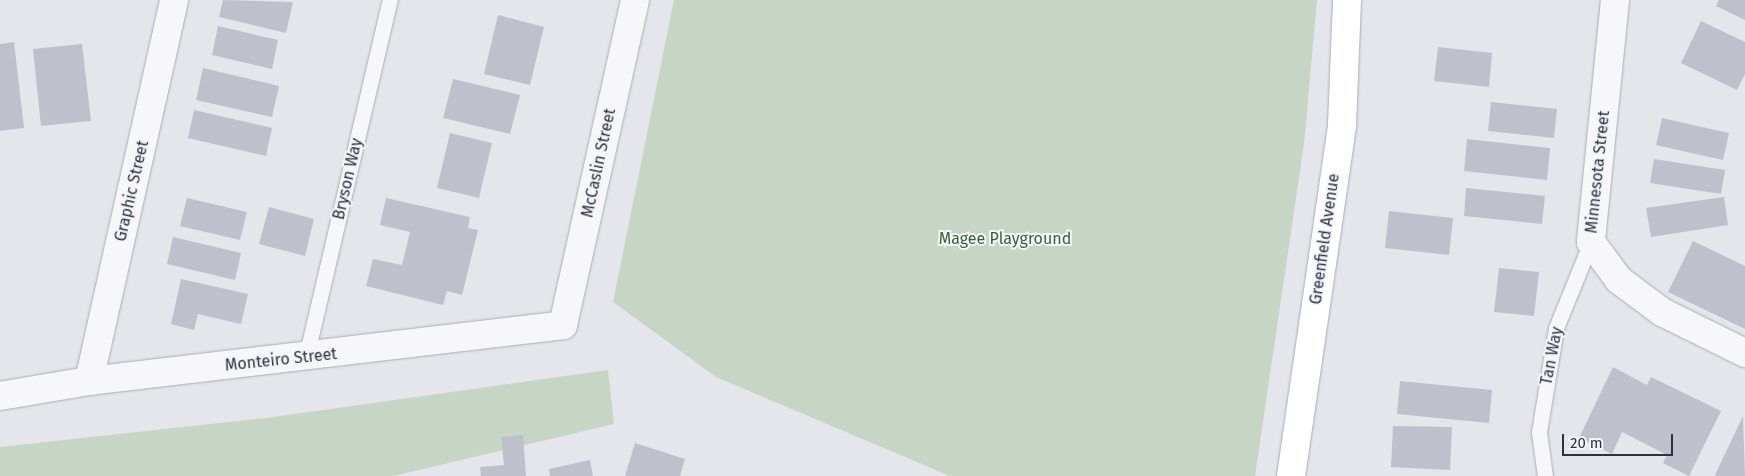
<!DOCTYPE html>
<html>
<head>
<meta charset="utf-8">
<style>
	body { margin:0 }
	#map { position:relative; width:1745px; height:476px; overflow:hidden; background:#e4e6eb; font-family:"Fira Sans",sans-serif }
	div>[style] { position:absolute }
	.green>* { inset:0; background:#c7d5c5 }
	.building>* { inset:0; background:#bec1cb }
	.roads { filter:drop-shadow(0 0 1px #a9acb5) drop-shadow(0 0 1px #a9acb5) }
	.lane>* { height:15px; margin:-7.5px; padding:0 7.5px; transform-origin:7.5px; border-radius:7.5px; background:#f7f7f9 }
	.street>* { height:28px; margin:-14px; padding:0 14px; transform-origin:14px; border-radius:14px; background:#f7f7f9 }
	.secondary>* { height:28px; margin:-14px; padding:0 14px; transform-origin:14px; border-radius:14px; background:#fff }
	span { translate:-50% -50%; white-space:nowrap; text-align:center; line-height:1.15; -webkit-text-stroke:4px #f4f5f8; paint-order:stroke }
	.street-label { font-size:16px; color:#2c3243 }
	.park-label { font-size:16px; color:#3d5e3a }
	.scale { position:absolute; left:1562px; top:434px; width:111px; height:22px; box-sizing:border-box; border:2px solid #2c3243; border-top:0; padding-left:6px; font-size:15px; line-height:18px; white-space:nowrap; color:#2c3243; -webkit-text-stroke:4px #f4f5f8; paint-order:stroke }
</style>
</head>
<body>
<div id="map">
	<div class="green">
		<div style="clip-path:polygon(674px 0,1317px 0,1304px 144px,1255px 476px,950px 476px,716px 377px,613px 302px)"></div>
		<div style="clip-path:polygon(608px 370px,614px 424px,393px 476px,0 476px,0 447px,266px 418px)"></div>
	</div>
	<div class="building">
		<div style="clip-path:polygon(223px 0,293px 2px,286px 33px,219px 17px)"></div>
		<div style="clip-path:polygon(1719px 0,1745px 0,1745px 20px,1716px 6px)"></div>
		<div style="clip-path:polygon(498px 15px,544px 27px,530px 85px,484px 74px)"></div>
		<div style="clip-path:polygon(1701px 21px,1745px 42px,1745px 74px,1737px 90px,1681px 63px)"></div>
		<div style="clip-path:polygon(218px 26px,278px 40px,272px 69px,212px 55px)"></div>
		<div style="clip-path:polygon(14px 42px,24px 128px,0 131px,0 44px)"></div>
		<div style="clip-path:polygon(82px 44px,91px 121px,41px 126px,33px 49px)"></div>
		<div style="clip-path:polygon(1438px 47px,1492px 53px,1489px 87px,1434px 81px)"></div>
		<div style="clip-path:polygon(203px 68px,279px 86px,272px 117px,196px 100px)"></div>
		<div style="clip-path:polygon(453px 79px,520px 95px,510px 134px,443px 118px)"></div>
		<div style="clip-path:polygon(1491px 102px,1557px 109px,1554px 138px,1488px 131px)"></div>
		<div style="clip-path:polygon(194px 110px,272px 128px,266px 156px,188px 138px)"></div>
		<div style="clip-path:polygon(1662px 118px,1729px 133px,1723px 160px,1656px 145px)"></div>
		<div style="clip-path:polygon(450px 133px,492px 143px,479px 198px,437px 188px)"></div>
		<div style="clip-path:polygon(1467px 139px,1550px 148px,1547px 180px,1464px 171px)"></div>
		<div style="clip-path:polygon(1654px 159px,1725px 170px,1721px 194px,1650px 183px)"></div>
		<div style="clip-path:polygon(1466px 188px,1545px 196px,1542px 224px,1464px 216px)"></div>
		<div style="clip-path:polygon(1724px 197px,1728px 225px,1651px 237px,1646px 208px)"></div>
		<div style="clip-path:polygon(187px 198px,247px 212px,240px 240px,180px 226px)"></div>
		<div style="clip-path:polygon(386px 198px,470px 217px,468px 228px,478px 230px,462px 295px,447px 291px,443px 305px,366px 286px,373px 259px,402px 265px,410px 232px,380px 225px)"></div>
		<div style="clip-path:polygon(269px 207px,314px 219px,305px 256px,259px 244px)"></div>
		<div style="clip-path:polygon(1389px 211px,1453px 218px,1449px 255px,1385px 248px)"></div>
		<div style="clip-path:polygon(173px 237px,241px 253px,235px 280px,167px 264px)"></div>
		<div style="clip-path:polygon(1693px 241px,1745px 266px,1745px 329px,1668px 292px)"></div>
		<div style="clip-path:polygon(1499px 268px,1539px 272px,1534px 316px,1494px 312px)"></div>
		<div style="clip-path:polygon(181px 279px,248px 294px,241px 324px,198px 314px,194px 330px,171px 324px)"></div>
		<div style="clip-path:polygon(1613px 367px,1647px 385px,1651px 377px,1721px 411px,1689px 476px,1663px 463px,1667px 455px,1622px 432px,1612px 454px,1579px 438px)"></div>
		<div style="clip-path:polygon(1400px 381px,1492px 390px,1489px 423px,1397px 414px)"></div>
		<div style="clip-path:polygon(1743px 416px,1745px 476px,1717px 476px,1715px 475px)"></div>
		<div style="clip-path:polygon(1393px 426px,1452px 427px,1450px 470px,1391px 467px)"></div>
		<div style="clip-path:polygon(523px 435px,526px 476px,481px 476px,480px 467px,504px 465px,501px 437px)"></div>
		<div style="clip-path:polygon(635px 443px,685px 459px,680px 476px,625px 476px)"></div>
		<div style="clip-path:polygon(590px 460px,593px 476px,550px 476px,549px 469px)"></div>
	</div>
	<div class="roads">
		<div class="lane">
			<div style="left:306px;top:357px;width:367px;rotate:-76.8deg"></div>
			<div style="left:1545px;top:476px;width:44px;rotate:-97.8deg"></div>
			<div style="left:1539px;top:432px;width:105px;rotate:-80.7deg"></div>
			<div style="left:1556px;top:328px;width:93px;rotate:-67.9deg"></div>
		</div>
		<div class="street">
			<div style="left:1615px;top:0;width:243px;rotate:95.7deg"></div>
			<div style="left:1591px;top:242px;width:47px;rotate:53.6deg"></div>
			<div style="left:1619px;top:280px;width:54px;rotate:36.7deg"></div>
			<div style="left:1662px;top:312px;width:93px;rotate:26.3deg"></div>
			<div style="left:89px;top:381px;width:390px;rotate:-77.4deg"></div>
			<div style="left:0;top:396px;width:90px;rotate:-9.6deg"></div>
			<div style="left:89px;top:381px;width:477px;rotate:-6.7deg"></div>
			<div style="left:563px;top:325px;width:333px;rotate:-77.5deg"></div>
		</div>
		<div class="secondary">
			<div style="left:1291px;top:476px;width:355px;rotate:-81.7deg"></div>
			<div style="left:1342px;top:125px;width:125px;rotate:-87.7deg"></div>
		</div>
	</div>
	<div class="street-label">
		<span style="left:599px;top:163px;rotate:-78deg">McCaslin Street</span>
		<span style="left:1598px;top:172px;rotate:-84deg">Minnesota Street</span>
		<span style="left:348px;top:179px;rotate:-77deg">Bryson Way</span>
		<span style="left:132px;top:191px;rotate:-77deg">Graphic Street</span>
		<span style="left:1325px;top:239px;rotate:-82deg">Greenfield Avenue</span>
		<span style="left:1552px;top:356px;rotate:-79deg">Tan Way</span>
		<span style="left:281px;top:360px;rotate:-6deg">Monteiro Street</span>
	</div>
	<div class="park-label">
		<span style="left:1005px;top:239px">Magee Playground</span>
	</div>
	<div class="scale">20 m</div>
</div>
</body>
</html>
